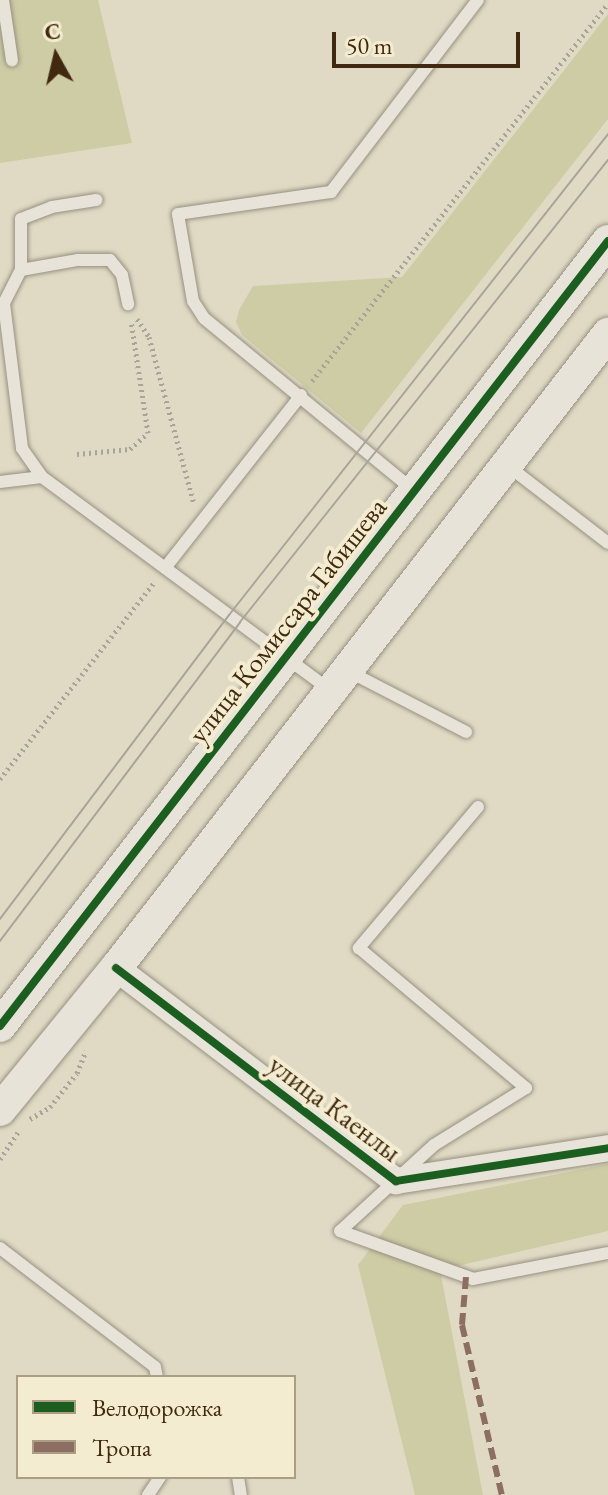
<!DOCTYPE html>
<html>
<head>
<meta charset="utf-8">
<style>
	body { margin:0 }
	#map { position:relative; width:608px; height:1495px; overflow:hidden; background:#e0dac4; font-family:"EB Garamond",serif }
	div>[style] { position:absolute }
	.green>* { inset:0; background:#cdcca4 }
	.path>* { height:5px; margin-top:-2.5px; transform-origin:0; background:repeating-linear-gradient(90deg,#a8a499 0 2px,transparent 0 6px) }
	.roads { filter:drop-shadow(0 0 2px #979081) drop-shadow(0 0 2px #979081) }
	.service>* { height:12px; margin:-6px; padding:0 6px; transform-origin:6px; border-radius:6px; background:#e7e3d8 }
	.minor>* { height:26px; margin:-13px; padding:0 13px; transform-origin:13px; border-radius:13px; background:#e7e3d8 }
	.tertiary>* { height:32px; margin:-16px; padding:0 16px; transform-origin:16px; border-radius:16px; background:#e7e3d8 }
	.tram>* { height:2px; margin:-1px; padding:0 1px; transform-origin:1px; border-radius:1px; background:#a8a499 }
	.quiet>* { height:6px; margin-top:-3px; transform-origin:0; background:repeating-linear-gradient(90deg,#8d6e63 0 12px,transparent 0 18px) }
	.cycleway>* { height:8px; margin:-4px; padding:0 4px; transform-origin:4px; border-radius:4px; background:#1b5e20 }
	span { translate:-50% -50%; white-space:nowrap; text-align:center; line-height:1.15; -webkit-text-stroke:8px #f3ecd1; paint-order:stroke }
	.street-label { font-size:28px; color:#402910 }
	.legend { position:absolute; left:16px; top:1375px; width:280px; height:104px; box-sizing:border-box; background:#f3ecd1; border:2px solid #ab9e84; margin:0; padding:10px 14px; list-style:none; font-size:24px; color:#402910 }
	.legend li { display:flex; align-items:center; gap:16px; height:40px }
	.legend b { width:40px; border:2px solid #ab9e84 }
	.north { position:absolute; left:16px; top:16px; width:80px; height:80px; -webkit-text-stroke:6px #f3ecd1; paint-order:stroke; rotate:352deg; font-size:22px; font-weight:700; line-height:32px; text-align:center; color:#402910 }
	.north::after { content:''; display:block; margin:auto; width:28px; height:36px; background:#402910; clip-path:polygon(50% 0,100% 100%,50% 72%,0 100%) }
	.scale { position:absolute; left:332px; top:32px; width:188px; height:36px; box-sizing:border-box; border:4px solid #402910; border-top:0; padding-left:10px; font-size:24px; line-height:28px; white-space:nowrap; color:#402910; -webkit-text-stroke:6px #f3ecd1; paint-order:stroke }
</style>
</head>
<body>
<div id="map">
	<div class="green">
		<div style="clip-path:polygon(0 0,98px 0,132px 143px,0 163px)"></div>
		<div style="clip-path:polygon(608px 14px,608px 119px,361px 433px,242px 335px,236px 322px,239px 310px,253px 286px,402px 277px)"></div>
		<div style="clip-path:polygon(608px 1164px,608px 1231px,440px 1270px,483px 1495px,415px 1495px,358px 1265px,403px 1205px)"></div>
	</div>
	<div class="path">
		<div style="left:137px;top:319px;width:22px;rotate:56deg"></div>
		<div style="left:149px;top:337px;width:173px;rotate:74.9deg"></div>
		<div style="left:312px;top:381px;width:479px;rotate:-51.9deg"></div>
		<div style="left:77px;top:454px;width:53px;rotate:-5.4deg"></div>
		<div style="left:130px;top:449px;width:24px;rotate:-42deg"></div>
		<div style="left:148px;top:433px;width:113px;rotate:-98.6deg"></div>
		<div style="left:0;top:779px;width:251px;rotate:-51.9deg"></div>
		<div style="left:30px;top:1119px;width:23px;rotate:-31deg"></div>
		<div style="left:50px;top:1107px;width:43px;rotate:-51.5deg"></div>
		<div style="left:77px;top:1073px;width:24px;rotate:-68deg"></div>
		<div style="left:0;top:1159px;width:32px;rotate:-56deg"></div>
	</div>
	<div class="roads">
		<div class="service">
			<div style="left:3px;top:0;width:61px;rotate:81.5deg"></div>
			<div style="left:21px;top:270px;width:58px;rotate:-10deg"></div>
			<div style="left:78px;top:260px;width:32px"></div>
			<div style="left:110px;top:260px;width:19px;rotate:51deg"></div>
			<div style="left:122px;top:275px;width:30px;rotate:78deg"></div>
			<div style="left:508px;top:466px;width:126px;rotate:37.6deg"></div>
			<div style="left:42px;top:477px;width:35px;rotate:-125deg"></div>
			<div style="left:22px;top:448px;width:146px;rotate:-97.1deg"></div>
			<div style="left:4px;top:303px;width:37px;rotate:-63deg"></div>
			<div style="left:21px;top:270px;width:51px;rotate:-90deg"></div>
			<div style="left:21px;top:219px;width:33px;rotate:-21deg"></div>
			<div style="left:52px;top:207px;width:45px;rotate:-9deg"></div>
			<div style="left:0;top:482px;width:42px;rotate:-6.8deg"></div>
			<div style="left:42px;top:477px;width:357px;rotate:36.5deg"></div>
			<div style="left:412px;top:489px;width:269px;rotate:-140.6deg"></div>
			<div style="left:204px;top:318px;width:20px;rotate:-123deg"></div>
			<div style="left:193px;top:301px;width:88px;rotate:-99.8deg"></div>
			<div style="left:178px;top:214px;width:155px;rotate:-8.2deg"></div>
			<div style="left:331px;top:192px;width:242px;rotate:-52.6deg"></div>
			<div style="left:165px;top:568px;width:220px;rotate:-51.8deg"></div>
			<div style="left:348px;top:671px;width:133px;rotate:27.3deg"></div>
			<div style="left:478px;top:807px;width:185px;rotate:130.2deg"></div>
			<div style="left:359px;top:948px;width:218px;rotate:40deg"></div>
			<div style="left:526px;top:1088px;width:108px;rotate:148.2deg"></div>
			<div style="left:434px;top:1145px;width:127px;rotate:137.5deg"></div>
			<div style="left:340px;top:1231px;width:141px;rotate:19.8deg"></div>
			<div style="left:473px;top:1279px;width:137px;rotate:-10.9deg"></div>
			<div style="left:0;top:1248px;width:195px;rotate:37.5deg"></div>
			<div style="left:155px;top:1367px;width:10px;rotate:79deg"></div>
			<div style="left:238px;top:1477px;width:18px;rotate:81deg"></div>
			<div style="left:148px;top:1495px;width:22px;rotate:-56deg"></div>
		</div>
		<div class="minor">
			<div style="left:116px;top:968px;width:352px;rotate:37.3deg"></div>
			<div style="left:396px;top:1181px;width:215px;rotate:-8.8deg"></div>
		</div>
		<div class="tertiary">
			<div style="left:0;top:1026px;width:993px;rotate:-52.24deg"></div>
			<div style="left:0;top:1110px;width:183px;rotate:-50.8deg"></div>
			<div style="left:116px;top:968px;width:803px;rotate:-52.19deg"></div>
		</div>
	</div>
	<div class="tram">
		<div style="left:0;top:919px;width:381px;rotate:-53deg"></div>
		<div style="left:229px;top:615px;width:612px;rotate:-51.76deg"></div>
		<div style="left:0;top:941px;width:399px;rotate:-53deg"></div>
		<div style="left:240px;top:622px;width:591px;rotate:-51.46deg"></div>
	</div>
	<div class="quiet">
		<div style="left:466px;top:1277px;width:48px;rotate:94.8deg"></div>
		<div style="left:462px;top:1325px;width:175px;rotate:76.8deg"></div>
	</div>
	<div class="cycleway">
		<div style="left:116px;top:968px;width:352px;rotate:37.3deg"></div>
		<div style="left:396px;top:1181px;width:215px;rotate:-8.8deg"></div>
		<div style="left:0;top:1026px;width:993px;rotate:-52.24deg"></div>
	</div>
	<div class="street-label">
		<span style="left:287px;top:620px;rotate:-52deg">улица Комиссара Габишева</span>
		<span style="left:335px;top:1108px;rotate:37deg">улица Каенлы</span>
	</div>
	<ul class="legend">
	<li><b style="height:10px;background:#1b5e20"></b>Велодорожка</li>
	<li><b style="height:10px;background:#8d6e63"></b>Тропа</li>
	</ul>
	<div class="north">С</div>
	<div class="scale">50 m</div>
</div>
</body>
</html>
